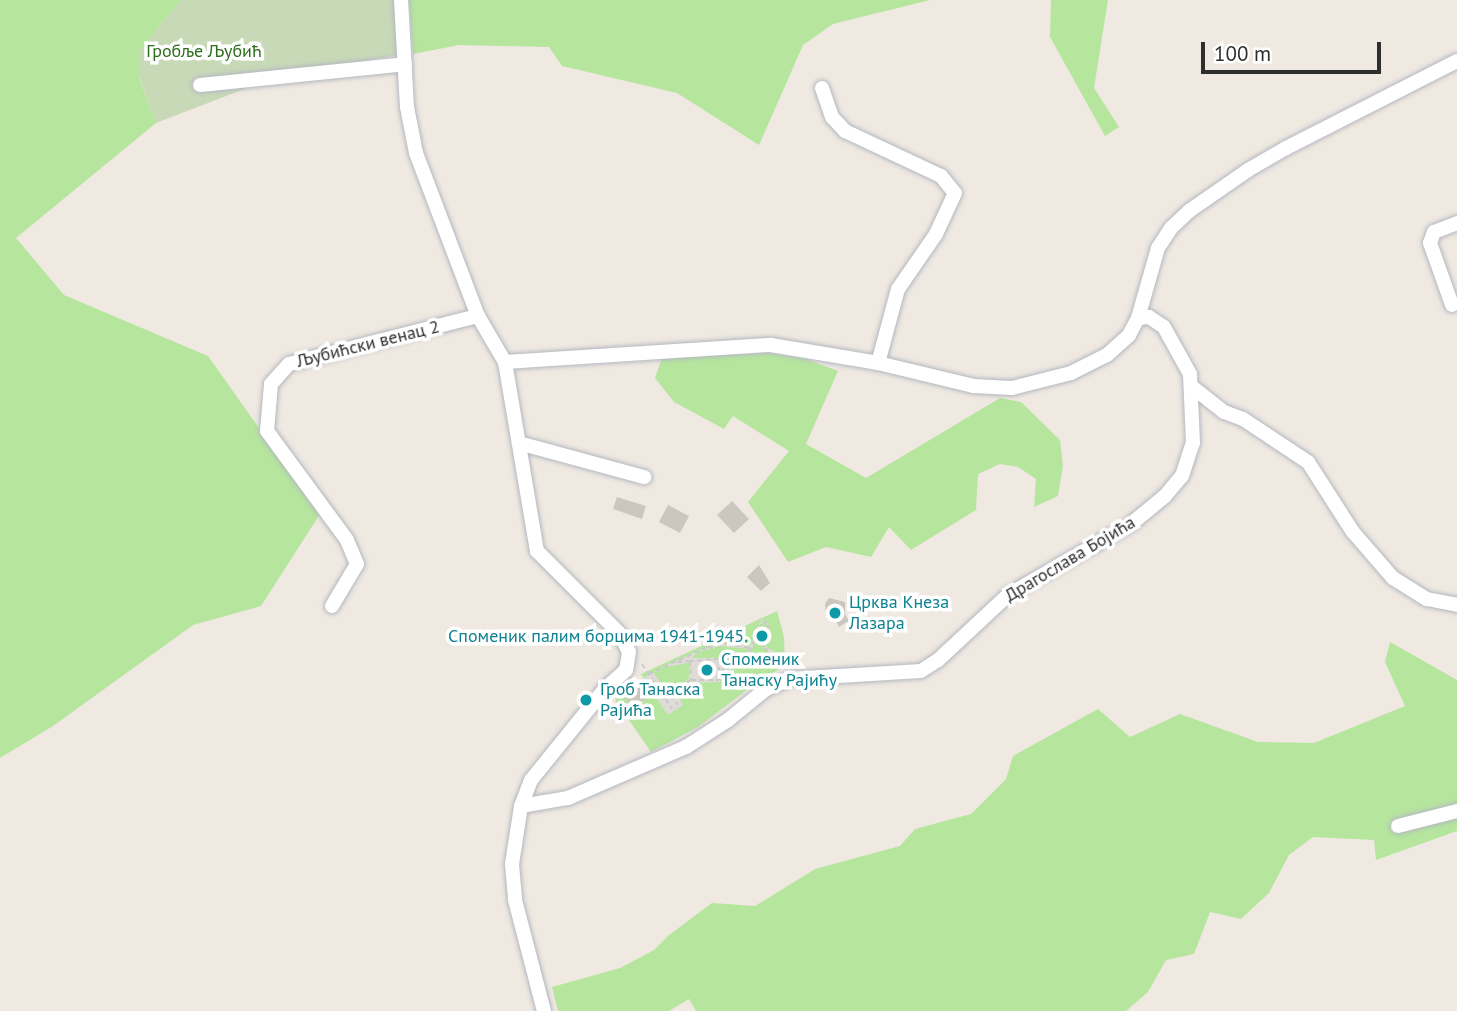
<!DOCTYPE html>
<html>
<head>
<meta charset="utf-8">
<style>
	body { margin:0 }
	#map { position:relative; width:1457px; height:1011px; overflow:hidden; background:#efe9e1; font-family:"PT Sans",sans-serif }
	div>[style] { position:absolute }
	.green>* { inset:0; background:#b6e59e }
	.cemetery>* { inset:0; background:#c8d9b8 }
	.plaza>* { inset:0; background:#dfdcd8 }
	.building>* { inset:0; background:#cbc7bf }
	.path>* { height:2px; margin-top:-1px; transform-origin:0; background:repeating-linear-gradient(90deg,#c9c9c9 0 5px,transparent 0 8.5px) }
	.roads { filter:drop-shadow(0 0 2px #b4b7c1) drop-shadow(0 0 2px #b4b7c1) }
	.minor>* { height:14px; margin:-7px; padding:0 7px; transform-origin:7px; border-radius:7px; background:#fff }
	.dots>* { width:19px; height:19px; translate:-50% -50%; box-sizing:border-box; border:4px solid #fff; border-radius:50% }
	span { translate:-50% -50%; white-space:nowrap; text-align:center; line-height:1.15; -webkit-text-stroke:7px #fff; paint-order:stroke }
	.park-label { font-size:18px; color:#2c6e1b }
	.street-label { font-size:18px; color:#2e2e2e }
	.culture-label { font-size:18px; color:#0d838f }
	.left { translate:0 -50%; text-align:left }
	.right { translate:-100% -50%; text-align:right }
	.scale { position:absolute; left:1201px; top:42px; width:180px; height:32px; box-sizing:border-box; border:4px solid #2e2e2e; border-top:0; padding-left:9px; font-size:21px; line-height:24px; white-space:nowrap; color:#2e2e2e; -webkit-text-stroke:5px #fff; paint-order:stroke }
</style>
</head>
<body>
<div id="map">
	<div class="green">
		<div style="clip-path:polygon(0 0,181px 0,139px 51px,139px 77px,156px 123px,16px 238px,64px 295px,208px 356px,320px 514px,261px 606px,193px 625px,53px 726px,0 758px)"></div>
		<div style="clip-path:polygon(409px 0,930px 0,833px 24px,803px 45px,759px 145px,677px 93px,562px 66px,549px 47px,459px 45px,413px 54px)"></div>
		<div style="clip-path:polygon(1051px 0,1108px 0,1094px 88px,1119px 127px,1105px 136px,1050px 37px)"></div>
		<div style="clip-path:polygon(767px 353px,806px 359px,838px 371px,806px 444px,866px 478px,1000px 398px,1021px 402px,1060px 440px,1063px 466px,1058px 496px,1034px 507px,1036px 479px,1018px 467px,1000px 464px,978px 474px,976px 510px,911px 550px,889px 527px,871px 557px,826px 547px,788px 562px,748px 502px,789px 451px,733px 416px,724px 429px,674px 402px,655px 378px,662px 358px)"></div>
		<div style="clip-path:polygon(777px 611px,784px 637px,785px 666px,760px 680px,698px 727px,651px 752px,615px 700px,645px 681px,641px 674px)"></div>
		<div style="clip-path:polygon(1390px 642px,1457px 680px,1457px 831px,1376px 860px,1374px 840px,1313px 837px,1289px 855px,1269px 893px,1241px 919px,1210px 912px,1194px 954px,1166px 960px,1148px 992px,1126px 1011px,696px 1011px,689px 999px,669px 1011px,558px 1011px,552px 987px,620px 968px,654px 950px,669px 935px,712px 903px,755px 906px,815px 869px,900px 846px,915px 829px,971px 814px,1006px 779px,1013px 756px,1098px 709px,1130px 737px,1180px 714px,1258px 742px,1314px 743px,1405px 706px,1385px 662px)"></div>
	</div>
	<div class="cemetery">
		<div style="clip-path:polygon(181px 0,397px 0,398px 55px,281px 75px,156px 123px,139px 76px,139px 51px)"></div>
	</div>
	<div class="plaza">
		<div style="clip-path:polygon(evenodd,762px 619px,769px 624px,766px 647px,779px 654px,781px 670px,778px 671px,775px 656px,763px 648px,767px 625px,762px 622px,752px 649px,740px 666px,721px 674px,720px 682px,689px 683px,675px 692px,683px 705px,668px 715px,643px 678px,654px 673px,668px 694px,689px 679px,689px 663px,659px 668px,712px 645px,730px 643px,750px 646px,762px 619px,719px 646px,749px 649px,737px 665px,725px 669px,721px 666px,721px 658px,692px 658px,698px 652px,719px 646px)"></div>
	</div>
	<div class="building">
		<div style="clip-path:polygon(617px 497px,646px 506px,642px 519px,613px 509px)"></div>
		<div style="clip-path:polygon(732px 501px,749px 519px,734px 533px,717px 515px)"></div>
		<div style="clip-path:polygon(668px 505px,689px 516px,680px 533px,659px 522px)"></div>
		<div style="clip-path:polygon(759px 565px,770px 583px,761px 591px,747px 577px)"></div>
		<div style="clip-path:polygon(829px 598px,845px 602px,845px 614px,849px 621px,839px 627px,833px 617px,826px 615px,825px 604px)"></div>
		<div style="clip-path:polygon(643px 685px,650px 696px,632px 708px,625px 698px)"></div>
	</div>
	<div class="path">
		<div style="left:707px;top:661px;width:7px;rotate:90deg"></div>
		<div style="left:677px;top:662px;width:12px;rotate:-5deg"></div>
		<div style="left:642px;top:664px;width:54px;rotate:56.3deg"></div>
		<div style="left:719px;top:671px;width:21px;rotate:-17deg"></div>
		<div style="left:739px;top:665px;width:16px;rotate:-52deg"></div>
		<div style="left:749px;top:652px;width:34px;rotate:-66deg"></div>
		<div style="left:763px;top:621px;width:6px;rotate:39deg"></div>
		<div style="left:768px;top:625px;width:23px;rotate:100deg"></div>
		<div style="left:764px;top:648px;width:14px;rotate:30deg"></div>
		<div style="left:776px;top:655px;width:14px;rotate:78deg"></div>
		<div style="left:708px;top:672px;width:7px;rotate:90deg"></div>
		<div style="left:648px;top:674px;width:66px;rotate:-24.2deg"></div>
		<div style="left:708px;top:647px;width:19px;rotate:-9deg"></div>
		<div style="left:727px;top:644px;width:23px;rotate:10deg"></div>
		<div style="left:647px;top:690px;width:9px;rotate:-32deg"></div>
		<div style="left:671px;top:695px;width:12px;rotate:55deg"></div>
		<div style="left:665px;top:698px;width:32px;rotate:-35deg"></div>
		<div style="left:691px;top:680px;width:28px"></div>
		<div style="left:719px;top:680px;width:21px;rotate:-90deg"></div>
		<div style="left:719px;top:659px;width:29px;rotate:176deg"></div>
		<div style="left:690px;top:661px;width:19px;rotate:87deg"></div>
	</div>
	<div class="roads">
		<div class="minor">
			<div style="left:401px;top:0;width:107px;rotate:86.8deg"></div>
			<div style="left:407px;top:107px;width:47px;rotate:78.9deg"></div>
			<div style="left:416px;top:153px;width:174px;rotate:69.2deg"></div>
			<div style="left:478px;top:316px;width:53px;rotate:59.6deg"></div>
			<div style="left:505px;top:362px;width:192px;rotate:80.4deg"></div>
			<div style="left:537px;top:551px;width:116px;rotate:45deg"></div>
			<div style="left:619px;top:633px;width:21px;rotate:62deg"></div>
			<div style="left:629px;top:652px;width:18px;rotate:99deg"></div>
			<div style="left:626px;top:670px;width:30px;rotate:138deg"></div>
			<div style="left:604px;top:690px;width:116px;rotate:129deg"></div>
			<div style="left:531px;top:780px;width:28px;rotate:111deg"></div>
			<div style="left:521px;top:806px;width:59px;rotate:98.8deg"></div>
			<div style="left:512px;top:864px;width:36px;rotate:85deg"></div>
			<div style="left:515px;top:900px;width:115px;rotate:75.4deg"></div>
			<div style="left:200px;top:85px;width:206px;rotate:-5.8deg"></div>
			<div style="left:822px;top:88px;width:31px;rotate:71deg"></div>
			<div style="left:832px;top:117px;width:19px;rotate:47deg"></div>
			<div style="left:845px;top:131px;width:106px;rotate:25.1deg"></div>
			<div style="left:941px;top:176px;width:22px;rotate:51deg"></div>
			<div style="left:955px;top:193px;width:45px;rotate:114.9deg"></div>
			<div style="left:936px;top:234px;width:67px;rotate:124.6deg"></div>
			<div style="left:898px;top:289px;width:77px;rotate:105.1deg"></div>
			<div style="left:1452px;top:305px;width:66px;rotate:-109.5deg"></div>
			<div style="left:1430px;top:243px;width:12px;rotate:-70deg"></div>
			<div style="left:1434px;top:232px;width:25px;rotate:-21deg"></div>
			<div style="left:505px;top:362px;width:267px;rotate:-3.7deg"></div>
			<div style="left:771px;top:345px;width:109px;rotate:9.5deg"></div>
			<div style="left:878px;top:363px;width:99px;rotate:13.5deg"></div>
			<div style="left:974px;top:386px;width:38px;rotate:3deg"></div>
			<div style="left:1012px;top:388px;width:61px;rotate:-14.3deg"></div>
			<div style="left:1071px;top:373px;width:40px;rotate:-26.6deg"></div>
			<div style="left:1107px;top:355px;width:30px;rotate:-42deg"></div>
			<div style="left:1129px;top:335px;width:19px;rotate:-62deg"></div>
			<div style="left:1138px;top:318px;width:73px;rotate:-74.1deg"></div>
			<div style="left:1158px;top:248px;width:24px;rotate:-57deg"></div>
			<div style="left:1171px;top:228px;width:25px;rotate:-43deg"></div>
			<div style="left:1189px;top:211px;width:72px;rotate:-34.8deg"></div>
			<div style="left:1248px;top:170px;width:44px;rotate:-30.1deg"></div>
			<div style="left:1286px;top:148px;width:192px;rotate:-27deg"></div>
			<div style="left:1191px;top:386px;width:42px;rotate:38.2deg"></div>
			<div style="left:1224px;top:412px;width:20px;rotate:20deg"></div>
			<div style="left:1243px;top:419px;width:78px;rotate:33.5deg"></div>
			<div style="left:1308px;top:462px;width:83px;rotate:57.3deg"></div>
			<div style="left:1353px;top:532px;width:61px;rotate:49deg"></div>
			<div style="left:1393px;top:578px;width:40px;rotate:32deg"></div>
			<div style="left:1427px;top:599px;width:31px;rotate:11deg"></div>
			<div style="left:519px;top:443px;width:130px;rotate:15.2deg"></div>
			<div style="left:332px;top:606px;width:49px;rotate:-59.2deg"></div>
			<div style="left:357px;top:564px;width:26px;rotate:-113deg"></div>
			<div style="left:347px;top:540px;width:135px;rotate:-126.3deg"></div>
			<div style="left:267px;top:431px;width:47px;rotate:-85.1deg"></div>
			<div style="left:271px;top:384px;width:27px;rotate:-48deg"></div>
			<div style="left:289px;top:364px;width:195px;rotate:-14.3deg"></div>
			<div style="left:521px;top:806px;width:48px;rotate:-9.7deg"></div>
			<div style="left:568px;top:798px;width:129px;rotate:-23.4deg"></div>
			<div style="left:686px;top:747px;width:50px;rotate:-32.7deg"></div>
			<div style="left:728px;top:720px;width:49px;rotate:-39.2deg"></div>
			<div style="left:766px;top:689px;width:25px;rotate:-23deg"></div>
			<div style="left:789px;top:679px;width:132px;rotate:-3.5deg"></div>
			<div style="left:921px;top:671px;width:20px;rotate:-33deg"></div>
			<div style="left:938px;top:660px;width:96px;rotate:-42.9deg"></div>
			<div style="left:1008px;top:595px;width:142px;rotate:-30deg"></div>
			<div style="left:1131px;top:524px;width:44px;rotate:-39.5deg"></div>
			<div style="left:1165px;top:496px;width:26px;rotate:-50deg"></div>
			<div style="left:1182px;top:476px;width:35px;rotate:-72deg"></div>
			<div style="left:1193px;top:443px;width:69px;rotate:-92.5deg"></div>
			<div style="left:1190px;top:374px;width:54px;rotate:-119deg"></div>
			<div style="left:1164px;top:327px;width:18px;rotate:-146deg"></div>
			<div style="left:1149px;top:317px;width:11px;rotate:175deg"></div>
			<div style="left:1398px;top:826px;width:61px;rotate:-14.3deg"></div>
		</div>
	</div>
	<div class="dots">
		<div style="left:835px;top:613px;background:#0f9aa8"></div>
		<div style="left:762px;top:636px;background:#0f9aa8"></div>
		<div style="left:707px;top:670px;background:#0f9aa8"></div>
		<div style="left:586px;top:700px;background:#0f9aa8"></div>
	</div>
	<div class="park-label">
		<span style="left:204px;top:51px">Гробље Љубић</span>
	</div>
	<div class="street-label">
		<span style="left:368px;top:344px;rotate:-14deg">Љубићски венац 2</span>
		<span style="left:1070px;top:559px;rotate:-31deg">Драгослава Бојића</span>
	</div>
	<div class="culture-label">
		<span class="left" style="left:849px;top:613px">Црква Кнеза<br>Лазара</span>
		<span class="right" style="left:748px;top:636px">Споменик палим борцима 1941-1945.</span>
		<span class="left" style="left:721px;top:670px">Споменик<br>Танаску Рајићу</span>
		<span class="left" style="left:600px;top:700px">Гроб Танаска<br>Рајића</span>
	</div>
	<div class="scale">100 m</div>
</div>
</body>
</html>
